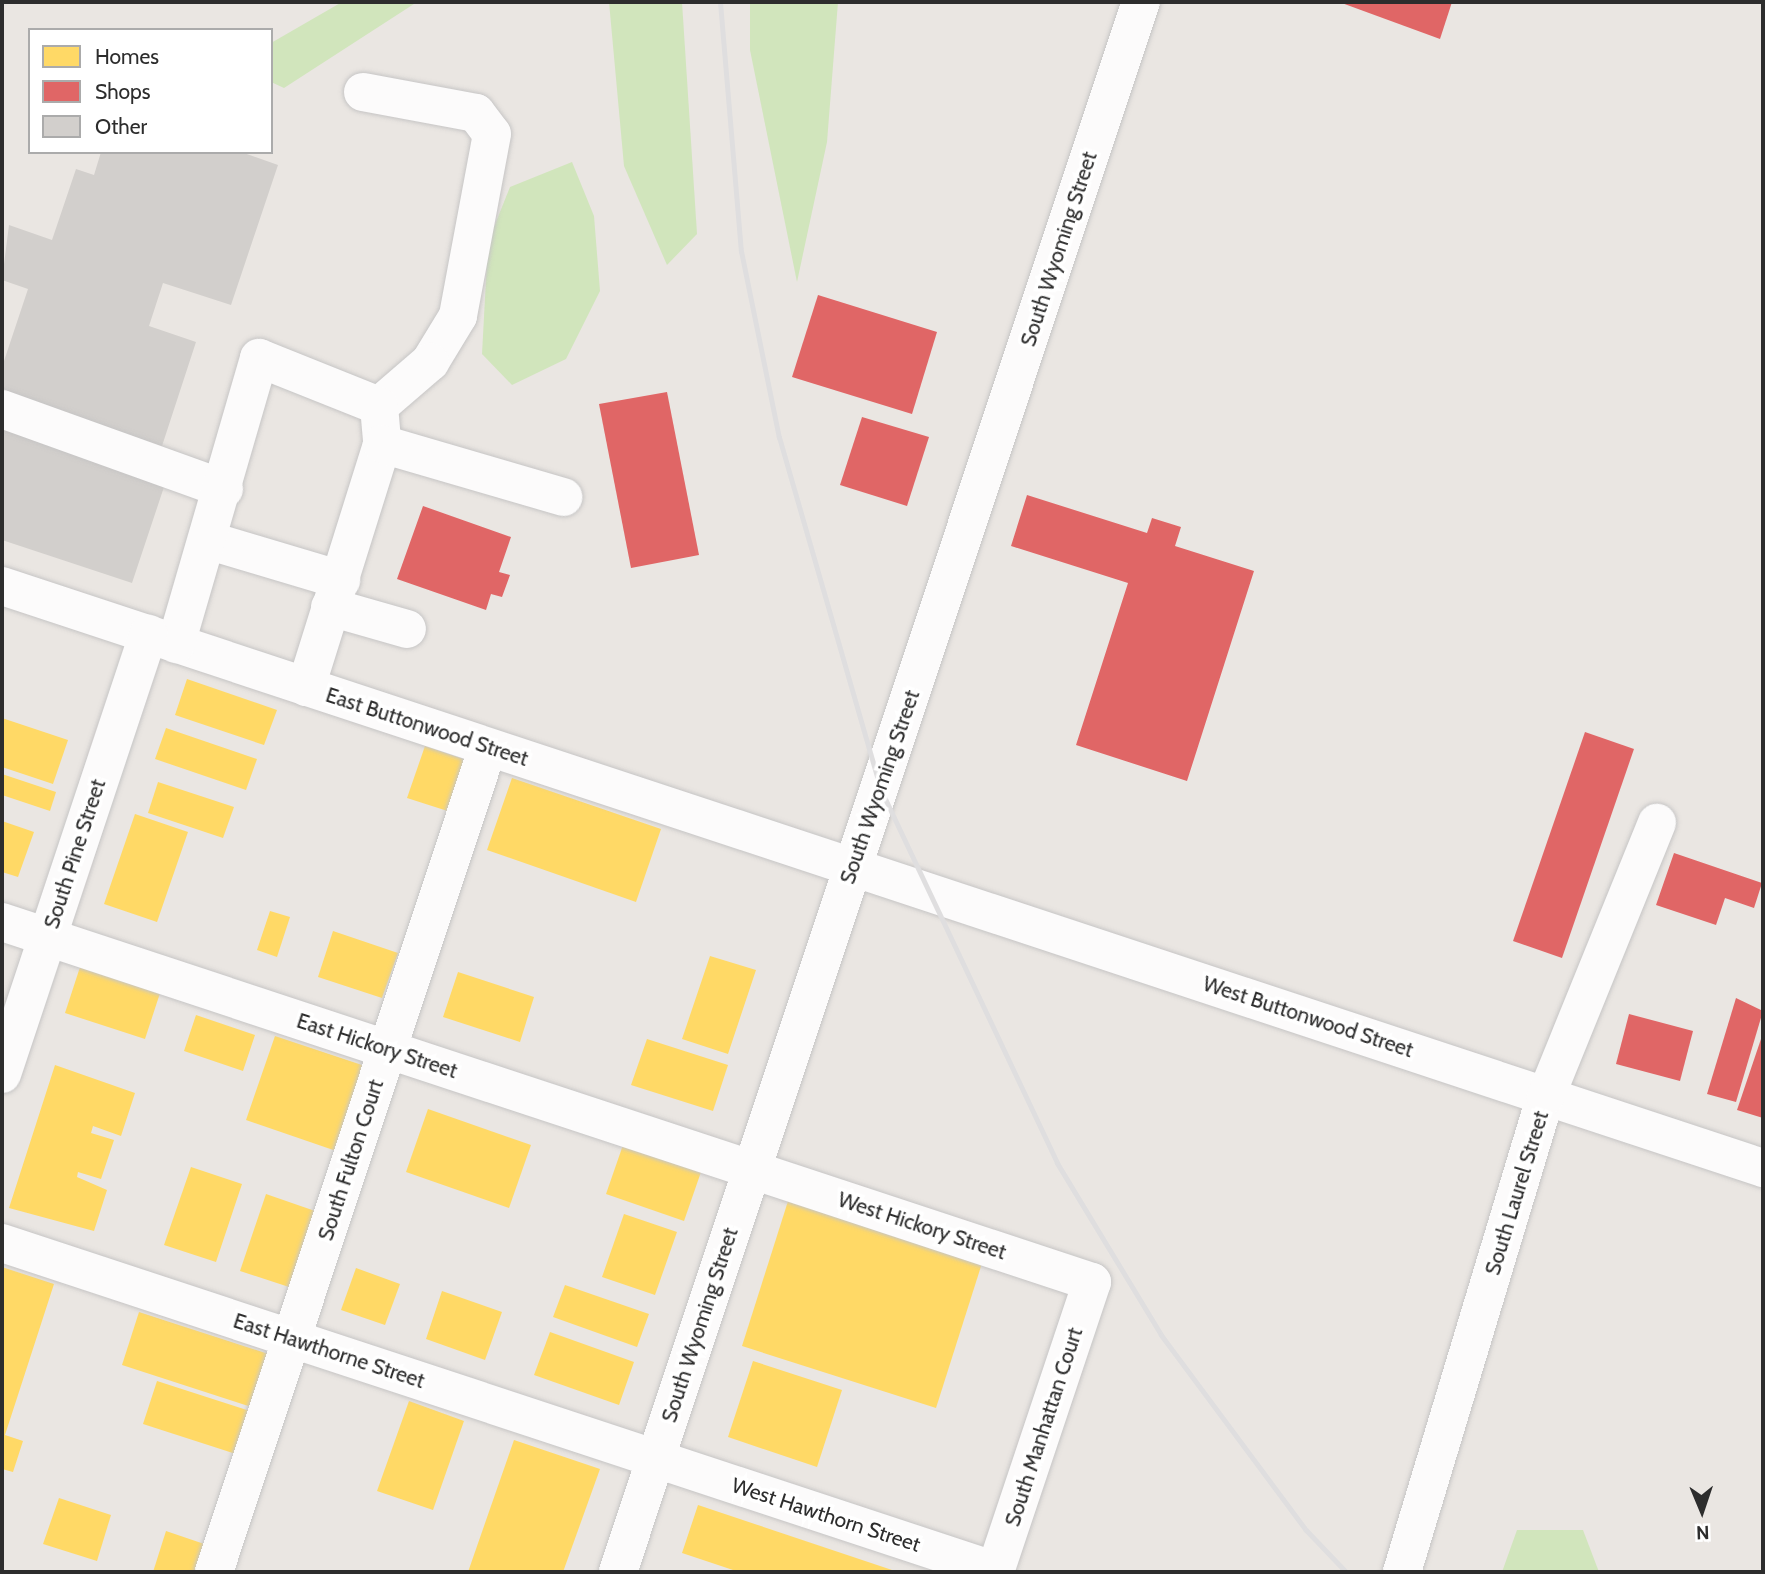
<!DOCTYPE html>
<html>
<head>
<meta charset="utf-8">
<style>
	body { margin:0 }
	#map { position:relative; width:1765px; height:1574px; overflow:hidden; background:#eae6e2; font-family:Cabin,sans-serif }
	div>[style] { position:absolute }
	.green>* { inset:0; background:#d1e5bc }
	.homes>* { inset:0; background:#ffd966 }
	.shops>* { inset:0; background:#e06666 }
	.building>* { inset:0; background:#d2cfcc }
	.roads { filter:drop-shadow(0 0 2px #c6c5c5) drop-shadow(0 0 2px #c6c5c5) }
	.minor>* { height:38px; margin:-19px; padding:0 19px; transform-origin:19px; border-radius:19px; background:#fcfbfb }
	.rail>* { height:5px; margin:-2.5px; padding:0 2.5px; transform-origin:2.5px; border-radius:2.5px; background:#dfdedf }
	span { translate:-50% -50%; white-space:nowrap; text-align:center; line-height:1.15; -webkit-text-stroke:7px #fff; paint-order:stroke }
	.street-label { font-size:21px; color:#2d2d2d }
	.frame { position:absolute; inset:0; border:4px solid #2d2d2d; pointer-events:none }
	.legend { position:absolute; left:28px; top:28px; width:245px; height:126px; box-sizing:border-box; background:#fff; border:2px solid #ababab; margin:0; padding:9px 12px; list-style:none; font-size:21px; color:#2d2d2d }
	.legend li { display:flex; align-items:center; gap:14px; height:35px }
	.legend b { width:35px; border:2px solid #ababab }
	.north { position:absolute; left:1667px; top:1476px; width:70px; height:70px; -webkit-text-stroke:5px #fff; paint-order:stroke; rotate:178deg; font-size:19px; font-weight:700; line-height:28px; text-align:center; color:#2d2d2d }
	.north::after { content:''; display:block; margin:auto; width:24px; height:32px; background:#2d2d2d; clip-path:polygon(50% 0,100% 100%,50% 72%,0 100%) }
</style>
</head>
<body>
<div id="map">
	<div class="green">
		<div style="clip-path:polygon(342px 2px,417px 2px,284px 88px,271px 82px,271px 43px)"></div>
		<div style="clip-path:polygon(609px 2px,682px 2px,697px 234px,667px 265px,624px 166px)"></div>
		<div style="clip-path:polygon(750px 2px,838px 2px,827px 142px,797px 282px,750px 50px)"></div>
		<div style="clip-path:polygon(572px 162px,594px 216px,600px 291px,566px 359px,512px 385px,482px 354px,488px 242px,510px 187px)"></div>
		<div style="clip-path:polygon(1517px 1530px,1583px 1530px,1599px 1572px,1502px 1572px)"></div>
	</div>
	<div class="homes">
		<div style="clip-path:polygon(187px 679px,277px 710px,264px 745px,175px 715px)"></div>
		<div style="clip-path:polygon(2px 718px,68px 740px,53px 784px,2px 767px)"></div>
		<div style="clip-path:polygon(166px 728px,257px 759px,246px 790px,155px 759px)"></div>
		<div style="clip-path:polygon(425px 746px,478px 764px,460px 815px,407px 798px)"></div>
		<div style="clip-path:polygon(2px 774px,56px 792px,50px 811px,2px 795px)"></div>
		<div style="clip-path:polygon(512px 778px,661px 829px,636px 902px,487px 850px)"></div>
		<div style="clip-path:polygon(158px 782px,234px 807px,223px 838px,148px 813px)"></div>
		<div style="clip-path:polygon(135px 814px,188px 832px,157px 922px,104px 904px)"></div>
		<div style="clip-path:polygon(2px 821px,34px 832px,18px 877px,2px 872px)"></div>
		<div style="clip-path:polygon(270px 911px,290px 917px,277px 957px,257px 950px)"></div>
		<div style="clip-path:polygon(333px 931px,398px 953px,382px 998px,318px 977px)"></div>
		<div style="clip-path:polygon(710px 956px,756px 970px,728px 1054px,682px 1039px)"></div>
		<div style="clip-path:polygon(82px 961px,162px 987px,145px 1039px,65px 1013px)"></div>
		<div style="clip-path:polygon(458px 972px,534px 997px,520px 1042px,443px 1017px)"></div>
		<div style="clip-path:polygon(196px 1015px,255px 1035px,243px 1071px,184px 1051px)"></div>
		<div style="clip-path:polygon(275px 1036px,371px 1068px,342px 1153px,246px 1120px)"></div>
		<div style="clip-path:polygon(647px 1039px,728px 1065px,713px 1111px,631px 1085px)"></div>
		<div style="clip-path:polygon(55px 1065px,135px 1093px,121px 1136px,93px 1126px,91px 1133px,114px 1140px,101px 1179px,78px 1172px,77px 1177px,107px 1190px,94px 1231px,9px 1208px)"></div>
		<div style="clip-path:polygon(428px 1109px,531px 1145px,509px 1208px,406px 1172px)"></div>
		<div style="clip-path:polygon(623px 1145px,701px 1172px,684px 1221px,606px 1194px)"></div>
		<div style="clip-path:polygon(191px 1167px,242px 1184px,216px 1262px,164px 1245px)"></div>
		<div style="clip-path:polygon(266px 1194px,315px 1211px,289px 1287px,240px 1271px)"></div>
		<div style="clip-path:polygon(789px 1198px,983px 1260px,936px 1408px,742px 1346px)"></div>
		<div style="clip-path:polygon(624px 1214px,677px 1232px,655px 1295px,602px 1277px)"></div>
		<div style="clip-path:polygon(2px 1267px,54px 1284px,5px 1435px,23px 1441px,13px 1472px,2px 1469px)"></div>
		<div style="clip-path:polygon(356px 1268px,400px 1284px,385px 1325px,341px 1310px)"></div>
		<div style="clip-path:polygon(565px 1285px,649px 1314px,637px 1347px,553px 1317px)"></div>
		<div style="clip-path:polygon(442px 1291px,502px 1312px,485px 1360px,426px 1339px)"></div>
		<div style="clip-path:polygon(139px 1312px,278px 1357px,261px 1410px,122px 1365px)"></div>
		<div style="clip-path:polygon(550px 1332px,634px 1362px,619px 1405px,534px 1375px)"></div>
		<div style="clip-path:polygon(753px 1361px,842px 1390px,817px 1467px,728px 1437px)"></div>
		<div style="clip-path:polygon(157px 1381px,253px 1412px,239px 1455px,143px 1424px)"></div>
		<div style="clip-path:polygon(409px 1401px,464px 1421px,433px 1510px,377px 1491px)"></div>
		<div style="clip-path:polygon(514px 1440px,600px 1469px,563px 1572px,468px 1572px)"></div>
		<div style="clip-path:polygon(59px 1498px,111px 1515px,97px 1561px,43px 1544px)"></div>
		<div style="clip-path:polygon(698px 1505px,898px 1572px,739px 1572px,682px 1553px)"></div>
		<div style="clip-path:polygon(166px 1531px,216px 1548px,208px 1572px,153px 1572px)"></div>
	</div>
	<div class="shops">
		<div style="clip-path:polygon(1339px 2px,1452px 2px,1440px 39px)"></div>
		<div style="clip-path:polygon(818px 295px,937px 332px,912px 414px,792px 377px)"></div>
		<div style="clip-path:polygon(667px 392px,699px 555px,631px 568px,599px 404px)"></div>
		<div style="clip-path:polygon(862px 417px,929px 437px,907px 506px,840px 485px)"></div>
		<div style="clip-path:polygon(1027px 495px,1147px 533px,1152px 518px,1181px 527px,1175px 546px,1254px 571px,1187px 781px,1076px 745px,1128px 583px,1011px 546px)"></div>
		<div style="clip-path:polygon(423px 506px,511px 537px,499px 572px,510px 575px,502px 597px,491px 594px,486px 610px,397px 579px)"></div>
		<div style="clip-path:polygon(1585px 732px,1634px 749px,1562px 958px,1513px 941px)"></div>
		<div style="clip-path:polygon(1674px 853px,1762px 883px,1754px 908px,1725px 898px,1716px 925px,1656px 905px)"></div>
		<div style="clip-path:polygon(1736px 998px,1763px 1011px,1736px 1102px,1707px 1094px)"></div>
		<div style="clip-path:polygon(1629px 1014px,1693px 1031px,1680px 1081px,1616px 1064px)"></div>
		<div style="clip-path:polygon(1763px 1033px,1763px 1118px,1737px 1110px)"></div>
	</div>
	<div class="building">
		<div style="clip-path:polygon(101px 152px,241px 152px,278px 165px,231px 305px,163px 283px,149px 326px,196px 342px,162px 446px,2px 393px,2px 367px,28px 289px,2px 280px,9px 225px,52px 240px,76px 169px,94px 175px)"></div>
		<div style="clip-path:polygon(2px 426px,166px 481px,132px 583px,2px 540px)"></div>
	</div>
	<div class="roads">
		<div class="minor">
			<div style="left:363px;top:92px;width:115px;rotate:10.5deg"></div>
			<div style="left:476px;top:113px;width:26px;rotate:53deg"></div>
			<div style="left:492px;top:134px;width:185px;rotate:100.6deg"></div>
			<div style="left:458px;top:316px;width:54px;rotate:121.3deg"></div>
			<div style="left:430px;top:362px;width:67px;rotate:139.2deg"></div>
			<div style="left:2px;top:409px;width:236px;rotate:19.8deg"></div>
			<div style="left:210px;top:541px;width:137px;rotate:16.6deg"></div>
			<div style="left:2px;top:586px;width:1855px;rotate:18.29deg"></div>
			<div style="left:330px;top:607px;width:80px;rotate:15.9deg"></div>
			<div style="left:176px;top:644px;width:298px;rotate:-73.8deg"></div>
			<div style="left:259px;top:358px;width:129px;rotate:21.8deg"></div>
			<div style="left:379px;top:406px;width:38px;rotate:85deg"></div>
			<div style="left:306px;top:687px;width:255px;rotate:-72.6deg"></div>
			<div style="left:382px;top:444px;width:189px;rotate:16.3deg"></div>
			<div style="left:2px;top:922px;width:1148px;rotate:18.28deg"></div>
			<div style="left:1092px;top:1282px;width:306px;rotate:108.5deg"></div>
			<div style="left:2px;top:1074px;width:464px;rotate:-71.6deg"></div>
			<div style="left:2px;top:1243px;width:1047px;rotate:18.26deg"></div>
			<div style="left:214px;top:1572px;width:869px;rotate:-71.63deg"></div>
			<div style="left:618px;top:1572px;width:1655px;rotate:-71.58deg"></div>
			<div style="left:1402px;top:1572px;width:497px;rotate:-73.2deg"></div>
			<div style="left:1546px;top:1096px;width:295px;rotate:-67.9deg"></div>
		</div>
	</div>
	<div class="rail">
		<div style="left:720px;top:2px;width:250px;rotate:85.2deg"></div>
		<div style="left:741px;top:251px;width:190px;rotate:78.5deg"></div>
		<div style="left:779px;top:437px;width:365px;rotate:73.9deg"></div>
		<div style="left:880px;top:788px;width:415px;rotate:64.7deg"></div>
		<div style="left:1057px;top:1163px;width:201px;rotate:58.8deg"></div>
		<div style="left:1161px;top:1335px;width:243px;rotate:53.4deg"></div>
		<div style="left:1306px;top:1530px;width:58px;rotate:46.4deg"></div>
	</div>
	<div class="street-label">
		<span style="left:1059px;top:249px;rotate:-72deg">South Wyoming Street</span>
		<span style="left:427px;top:727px;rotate:18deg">East Buttonwood Street</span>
		<span style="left:880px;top:787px;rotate:-71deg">South Wyoming Street</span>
		<span style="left:75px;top:854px;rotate:-72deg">South Pine Street</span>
		<span style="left:1308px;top:1017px;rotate:18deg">West Buttonwood Street</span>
		<span style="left:377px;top:1046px;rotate:18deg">East Hickory Street</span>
		<span style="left:351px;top:1160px;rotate:-72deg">South Fulton Court</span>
		<span style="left:1517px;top:1193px;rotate:-73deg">South Laurel Street</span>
		<span style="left:922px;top:1226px;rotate:18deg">West Hickory Street</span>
		<span style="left:700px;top:1325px;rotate:-72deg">South Wyoming Street</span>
		<span style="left:329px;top:1351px;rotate:18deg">East Hawthorne Street</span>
		<span style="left:1044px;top:1427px;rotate:-72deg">South Manhattan Court</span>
		<span style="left:826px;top:1515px;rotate:18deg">West Hawthorn Street</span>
	</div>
	<div class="frame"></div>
	<ul class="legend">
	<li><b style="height:19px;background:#ffd966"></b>Homes</li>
	<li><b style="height:19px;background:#e06666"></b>Shops</li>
	<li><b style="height:19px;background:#d2cfcc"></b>Other</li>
	</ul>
	<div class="north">N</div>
</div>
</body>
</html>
